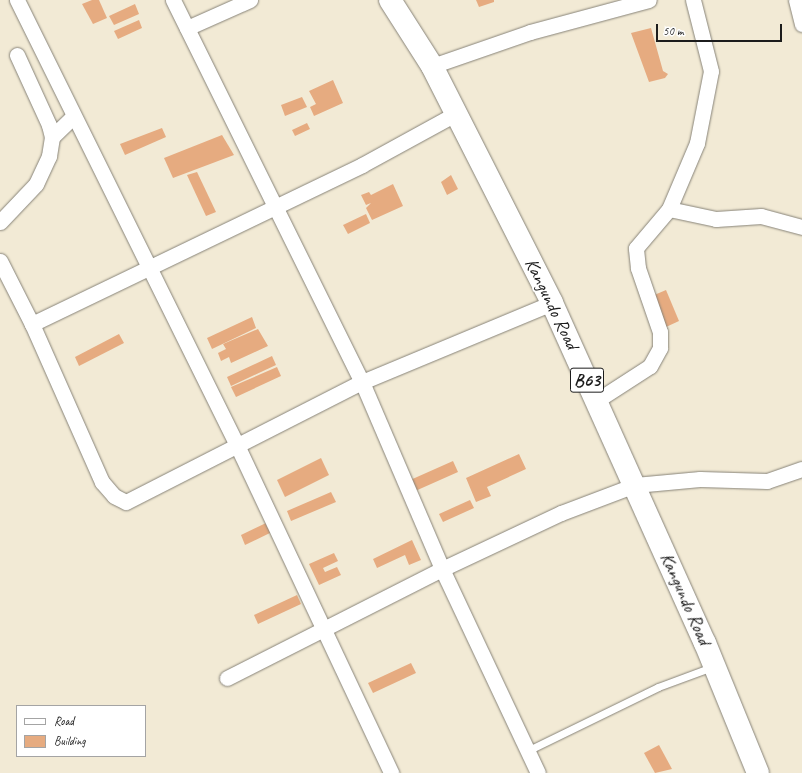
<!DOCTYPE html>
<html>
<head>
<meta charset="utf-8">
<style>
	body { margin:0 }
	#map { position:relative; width:802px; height:773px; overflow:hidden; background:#f2ead5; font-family:Caveat,sans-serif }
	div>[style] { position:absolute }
	.building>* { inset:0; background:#e6ab80 }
	.roads { filter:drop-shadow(0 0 1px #878378) drop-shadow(0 0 1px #878378) }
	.service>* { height:7px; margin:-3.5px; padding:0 3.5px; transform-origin:3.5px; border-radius:3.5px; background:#fff }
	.minor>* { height:15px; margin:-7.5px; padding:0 7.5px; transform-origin:7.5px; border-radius:7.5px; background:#fff }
	.trunk>* { height:22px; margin:-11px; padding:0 11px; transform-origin:11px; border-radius:11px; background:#fff }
	span { translate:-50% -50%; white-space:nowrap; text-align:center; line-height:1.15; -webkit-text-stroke:3.5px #fff; paint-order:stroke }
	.shield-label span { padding:1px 3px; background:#fff; border:1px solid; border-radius:3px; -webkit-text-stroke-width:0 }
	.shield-label { font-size:18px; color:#1c1c1c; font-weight:700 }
	.street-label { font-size:19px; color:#1c1c1c }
	.legend { position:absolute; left:16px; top:705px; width:130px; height:52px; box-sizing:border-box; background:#fff; border:1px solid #a4a4a4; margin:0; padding:5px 7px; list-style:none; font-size:12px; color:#1c1c1c }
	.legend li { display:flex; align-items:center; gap:8px; height:20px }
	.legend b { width:20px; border:1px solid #a4a4a4 }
	.scale { position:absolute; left:656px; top:24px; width:126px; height:18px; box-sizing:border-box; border:2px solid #1c1c1c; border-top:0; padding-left:5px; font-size:12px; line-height:14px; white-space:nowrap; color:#1c1c1c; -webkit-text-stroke:3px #fff; paint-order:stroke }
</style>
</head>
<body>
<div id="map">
	<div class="building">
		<div style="clip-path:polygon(92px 0,99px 0,107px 18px,93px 24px,82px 4px)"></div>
		<div style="clip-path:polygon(476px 0,494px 0,494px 2px,479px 7px)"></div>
		<div style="clip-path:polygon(135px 4px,139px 14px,114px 25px,109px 16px)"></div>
		<div style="clip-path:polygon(139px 20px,142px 28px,118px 39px,114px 31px)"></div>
		<div style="clip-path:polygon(651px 28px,663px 71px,668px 74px,665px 78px,649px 82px,631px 33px)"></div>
		<div style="clip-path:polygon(333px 80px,343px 103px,314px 116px,310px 107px,316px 104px,309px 91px)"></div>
		<div style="clip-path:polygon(302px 97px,307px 107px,285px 116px,281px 105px)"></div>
		<div style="clip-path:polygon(307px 123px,310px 129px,295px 136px,292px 130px)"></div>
		<div style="clip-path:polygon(162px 128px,166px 137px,125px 155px,120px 144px)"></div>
		<div style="clip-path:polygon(222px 135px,234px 155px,173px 178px,164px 158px)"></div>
		<div style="clip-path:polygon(197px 172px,216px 212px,206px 216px,187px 175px)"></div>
		<div style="clip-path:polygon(451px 175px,458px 189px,447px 195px,441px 182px)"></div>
		<div style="clip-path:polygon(393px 184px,403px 206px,372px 220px,366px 208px,371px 203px,366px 205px,361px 195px,369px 192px,371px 195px)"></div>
		<div style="clip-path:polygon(366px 214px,370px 223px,348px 234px,343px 225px)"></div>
		<div style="clip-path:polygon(666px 290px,679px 321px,666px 327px,652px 296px)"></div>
		<div style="clip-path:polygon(252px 317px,256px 328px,212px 349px,207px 338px)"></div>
		<div style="clip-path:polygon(258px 329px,268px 346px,231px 363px,229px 357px,221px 361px,218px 353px,226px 349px,223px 344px)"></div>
		<div style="clip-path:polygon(119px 334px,124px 343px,79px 366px,75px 357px)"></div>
		<div style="clip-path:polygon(272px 356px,276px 365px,231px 386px,227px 377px)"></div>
		<div style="clip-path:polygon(277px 367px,281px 376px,236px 397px,231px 387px)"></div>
		<div style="clip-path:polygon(519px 454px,526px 469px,487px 487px,491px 496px,476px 502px,466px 478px)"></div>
		<div style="clip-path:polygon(321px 458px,329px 475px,285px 497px,277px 480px)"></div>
		<div style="clip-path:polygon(453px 461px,458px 472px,413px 492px,408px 481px)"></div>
		<div style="clip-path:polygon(331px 492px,336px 502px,291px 521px,287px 511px)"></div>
		<div style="clip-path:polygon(470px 500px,474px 508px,443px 522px,439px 514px)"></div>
		<div style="clip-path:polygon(266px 523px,272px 532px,245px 545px,241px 535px)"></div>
		<div style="clip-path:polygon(412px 540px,421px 560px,409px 565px,405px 555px,377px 568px,373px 559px)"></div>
		<div style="clip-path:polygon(334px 553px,338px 561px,323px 568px,325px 572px,337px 567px,341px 575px,319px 585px,309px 564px)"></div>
		<div style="clip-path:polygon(297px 595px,301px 604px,258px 624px,254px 615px)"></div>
		<div style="clip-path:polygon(411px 663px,416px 673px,373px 693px,368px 683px)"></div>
		<div style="clip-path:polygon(659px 745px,672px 769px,655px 773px,644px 753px)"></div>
	</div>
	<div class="roads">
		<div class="service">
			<div style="left:527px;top:751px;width:146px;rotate:-26deg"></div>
			<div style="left:658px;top:687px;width:58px;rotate:-20.3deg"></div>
		</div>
		<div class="minor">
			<div style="left:17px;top:0;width:494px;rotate:63.7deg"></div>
			<div style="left:236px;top:443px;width:365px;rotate:64.8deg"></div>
			<div style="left:173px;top:0;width:426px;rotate:63.7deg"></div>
			<div style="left:362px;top:382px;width:203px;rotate:66.8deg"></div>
			<div style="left:442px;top:569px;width:225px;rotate:64.8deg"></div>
			<div style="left:796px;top:0;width:25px;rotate:76deg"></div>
			<div style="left:187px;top:28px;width:69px;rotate:-24deg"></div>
			<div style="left:432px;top:66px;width:104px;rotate:-19.1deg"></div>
			<div style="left:530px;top:32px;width:123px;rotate:-15.1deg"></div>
			<div style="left:52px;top:137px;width:30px;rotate:-44deg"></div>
			<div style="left:669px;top:209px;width:48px;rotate:12deg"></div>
			<div style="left:716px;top:219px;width:45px;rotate:-3.8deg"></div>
			<div style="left:761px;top:216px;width:42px;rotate:15deg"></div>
			<div style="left:0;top:222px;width:52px;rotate:-46.5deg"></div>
			<div style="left:36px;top:184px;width:31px;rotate:-65deg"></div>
			<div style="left:49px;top:156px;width:19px;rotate:-81deg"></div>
			<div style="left:52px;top:137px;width:12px;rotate:-104deg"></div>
			<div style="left:49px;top:125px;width:77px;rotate:-114.6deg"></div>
			<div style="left:0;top:261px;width:71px;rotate:63.1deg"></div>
			<div style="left:32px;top:324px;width:173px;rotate:66.1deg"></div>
			<div style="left:102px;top:482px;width:18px;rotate:49deg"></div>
			<div style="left:114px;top:496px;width:13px;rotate:27deg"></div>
			<div style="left:126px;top:502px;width:265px;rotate:-27deg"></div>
			<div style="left:362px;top:382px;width:206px;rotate:-22.6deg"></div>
			<div style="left:32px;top:324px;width:366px;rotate:-25.7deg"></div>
			<div style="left:362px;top:165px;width:106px;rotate:-28.7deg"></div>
			<div style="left:596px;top:401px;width:64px;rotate:-32.9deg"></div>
			<div style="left:650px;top:366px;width:21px;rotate:-61deg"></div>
			<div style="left:660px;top:348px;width:16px;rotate:-90deg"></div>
			<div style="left:660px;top:332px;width:68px;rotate:-109deg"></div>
			<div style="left:638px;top:268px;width:20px;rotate:-96deg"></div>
			<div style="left:636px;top:248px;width:51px;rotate:-49.8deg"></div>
			<div style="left:669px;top:209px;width:72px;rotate:-67deg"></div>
			<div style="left:697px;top:143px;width:73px;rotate:-79deg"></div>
			<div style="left:711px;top:71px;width:73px;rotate:-104.2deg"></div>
			<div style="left:227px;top:678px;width:241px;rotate:-26.9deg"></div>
			<div style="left:442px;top:569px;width:132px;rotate:-25.2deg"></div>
			<div style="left:561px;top:513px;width:79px;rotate:-20.7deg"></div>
			<div style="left:635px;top:485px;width:65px;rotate:-5.3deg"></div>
			<div style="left:700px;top:479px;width:67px;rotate:1.7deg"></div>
			<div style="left:767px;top:481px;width:37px;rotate:-19deg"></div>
		</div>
		<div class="trunk">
			<div style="left:390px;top:0;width:78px;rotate:57.5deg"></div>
			<div style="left:432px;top:66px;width:266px;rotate:63.1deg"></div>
			<div style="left:552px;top:303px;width:373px;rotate:65.8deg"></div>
			<div style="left:705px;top:643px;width:140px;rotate:67.8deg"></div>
		</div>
	</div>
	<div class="shield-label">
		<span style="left:587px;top:380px">B63</span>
	</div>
	<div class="street-label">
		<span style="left:551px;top:304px;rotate:64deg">Kangundo Road</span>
		<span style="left:685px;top:599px;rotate:66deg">Kangundo Road</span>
	</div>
	<ul class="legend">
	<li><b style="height:5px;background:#fff"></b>Road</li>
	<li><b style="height:11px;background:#e6ab80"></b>Building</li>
	</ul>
	<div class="scale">50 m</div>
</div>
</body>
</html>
